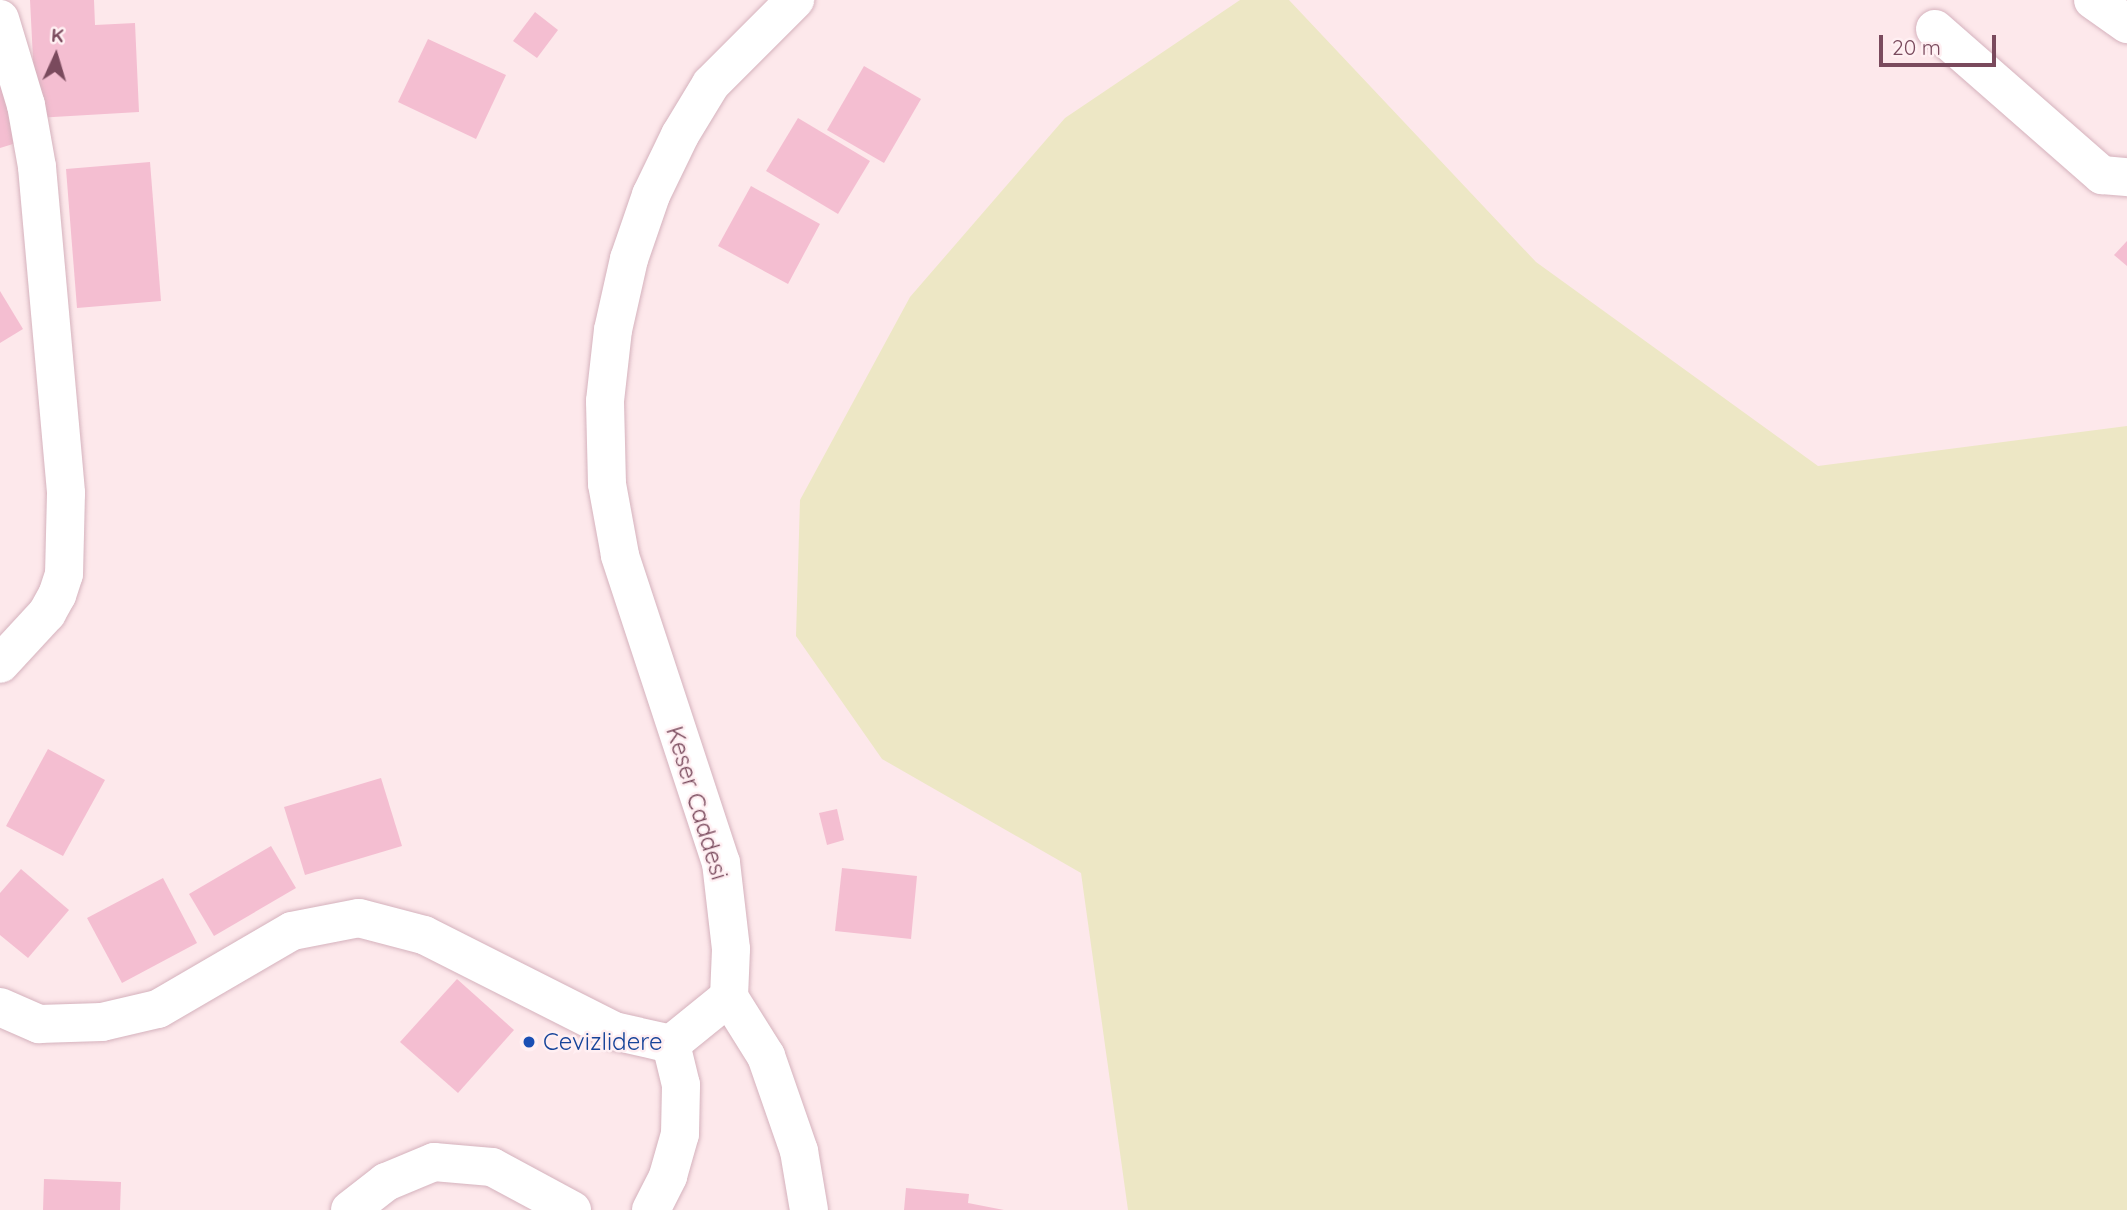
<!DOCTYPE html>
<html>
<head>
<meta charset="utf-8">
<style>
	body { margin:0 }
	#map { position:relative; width:2127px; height:1210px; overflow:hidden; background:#fde8eb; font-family:Quicksand,sans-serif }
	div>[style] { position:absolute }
	.green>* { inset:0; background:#ede7c5 }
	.building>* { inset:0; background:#f4bed1 }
	.roads { filter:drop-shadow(0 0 2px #d5b2bd) drop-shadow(0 0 2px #d5b2bd) }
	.minor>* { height:38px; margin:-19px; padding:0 19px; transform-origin:19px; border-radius:19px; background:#fff }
	.tertiary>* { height:38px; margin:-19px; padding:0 19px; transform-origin:19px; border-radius:19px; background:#fff }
	.dots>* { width:19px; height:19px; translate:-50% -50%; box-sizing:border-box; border:4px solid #ffeff2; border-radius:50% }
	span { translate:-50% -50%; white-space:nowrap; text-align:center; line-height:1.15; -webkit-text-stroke:5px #ffeff2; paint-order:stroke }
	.street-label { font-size:24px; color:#7a4a5d }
	.transit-label { font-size:24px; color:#164399 }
	.left { translate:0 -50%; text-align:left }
	.north { position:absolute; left:21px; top:21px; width:70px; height:70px; -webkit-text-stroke:5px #ffeff2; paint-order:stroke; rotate:4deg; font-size:19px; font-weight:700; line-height:28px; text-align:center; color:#7a4a5d }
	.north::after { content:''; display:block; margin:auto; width:24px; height:32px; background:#7a4a5d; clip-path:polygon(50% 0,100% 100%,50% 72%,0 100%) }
	.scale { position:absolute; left:1879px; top:35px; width:117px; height:32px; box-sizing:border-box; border:4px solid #7a4a5d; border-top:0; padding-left:9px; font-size:21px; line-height:24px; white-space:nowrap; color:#7a4a5d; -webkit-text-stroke:5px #ffeff2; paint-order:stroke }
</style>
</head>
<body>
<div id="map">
	<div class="green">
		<div style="clip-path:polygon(1240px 0,1289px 0,1536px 262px,1818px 466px,2127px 426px,2127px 1210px,1128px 1210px,1081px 873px,882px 759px,796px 636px,800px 500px,910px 297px,1065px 118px)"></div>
	</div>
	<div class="building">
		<div style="clip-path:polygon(30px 0,94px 0,95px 25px,135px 23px,139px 112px,36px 118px)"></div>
		<div style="clip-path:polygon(535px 12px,558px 30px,537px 58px,513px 41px)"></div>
		<div style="clip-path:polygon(428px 39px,506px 75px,476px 139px,398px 102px)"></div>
		<div style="clip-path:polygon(864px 66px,921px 99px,884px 163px,827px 130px)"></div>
		<div style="clip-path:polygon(0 85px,26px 140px,0 148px)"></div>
		<div style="clip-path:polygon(798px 118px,870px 161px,838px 214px,766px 171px)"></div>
		<div style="clip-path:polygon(150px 162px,161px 301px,77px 308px,66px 169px)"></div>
		<div style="clip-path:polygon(751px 186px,820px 224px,788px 284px,718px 246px)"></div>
		<div style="clip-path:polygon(2127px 241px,2127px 266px,2114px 255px)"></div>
		<div style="clip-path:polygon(0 291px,23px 329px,0 343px)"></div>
		<div style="clip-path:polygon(48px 749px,105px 780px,63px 856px,6px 826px)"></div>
		<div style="clip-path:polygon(381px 778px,402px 846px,305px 875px,284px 807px)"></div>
		<div style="clip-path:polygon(837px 809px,844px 840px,827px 845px,819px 813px)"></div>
		<div style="clip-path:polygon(271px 846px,296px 888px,214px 936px,189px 894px)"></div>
		<div style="clip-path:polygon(842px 868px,917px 876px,911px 939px,835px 931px)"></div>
		<div style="clip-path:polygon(21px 869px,69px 910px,28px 958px,0 935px,0 893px)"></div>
		<div style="clip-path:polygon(163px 878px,197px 943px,122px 983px,87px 918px)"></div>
		<div style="clip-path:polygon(457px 979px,514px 1030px,458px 1093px,400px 1042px)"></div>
		<div style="clip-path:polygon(44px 1179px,121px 1182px,120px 1210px,43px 1210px)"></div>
		<div style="clip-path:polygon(906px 1188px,969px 1194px,968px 1203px,1004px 1210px,904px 1210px)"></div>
	</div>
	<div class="roads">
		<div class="minor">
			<div style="left:0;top:19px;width:90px;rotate:73.2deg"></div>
			<div style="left:26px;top:105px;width:63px;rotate:79.9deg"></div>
			<div style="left:37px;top:167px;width:327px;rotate:84.9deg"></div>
			<div style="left:66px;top:493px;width:81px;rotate:91.4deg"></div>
			<div style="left:64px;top:574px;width:22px;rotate:108deg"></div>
			<div style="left:57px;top:595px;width:21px;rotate:119deg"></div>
			<div style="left:47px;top:613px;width:69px;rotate:132.7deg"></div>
			<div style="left:1935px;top:29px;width:222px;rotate:41.2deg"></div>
			<div style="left:2102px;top:175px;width:25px;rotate:5deg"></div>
			<div style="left:729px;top:997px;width:70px;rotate:57.9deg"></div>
			<div style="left:766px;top:1056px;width:101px;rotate:70.8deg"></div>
			<div style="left:799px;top:1151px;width:60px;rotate:80.4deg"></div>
			<div style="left:350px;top:1210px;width:46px;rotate:-37.9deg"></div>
			<div style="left:386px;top:1182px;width:52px;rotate:-22.6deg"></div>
			<div style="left:434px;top:1162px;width:58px;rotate:4.9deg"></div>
			<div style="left:492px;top:1167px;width:91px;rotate:28.3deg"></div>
			<div style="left:651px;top:1210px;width:38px;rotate:-63deg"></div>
			<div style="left:668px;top:1176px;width:44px;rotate:-74.1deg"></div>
			<div style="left:680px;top:1134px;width:49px;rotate:-88.8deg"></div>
			<div style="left:681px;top:1085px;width:42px;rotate:-103.7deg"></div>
		</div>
		<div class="tertiary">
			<div style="left:2093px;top:0;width:42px;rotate:35.2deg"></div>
			<div style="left:0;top:1007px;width:43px;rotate:23.6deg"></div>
			<div style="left:39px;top:1024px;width:63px;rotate:-1.8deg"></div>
			<div style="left:102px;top:1022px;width:57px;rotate:-13.1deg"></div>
			<div style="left:158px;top:1009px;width:155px;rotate:-30.2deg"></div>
			<div style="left:292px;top:931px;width:68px;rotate:-11deg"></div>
			<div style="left:359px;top:918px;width:67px;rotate:14.7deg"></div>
			<div style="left:424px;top:935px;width:213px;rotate:26.8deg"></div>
			<div style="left:614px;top:1031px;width:58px;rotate:12.8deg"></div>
			<div style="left:671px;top:1044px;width:75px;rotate:-39deg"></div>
			<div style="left:729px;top:997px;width:48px;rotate:-87.6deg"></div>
			<div style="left:731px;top:949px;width:87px;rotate:-96.6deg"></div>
			<div style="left:721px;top:863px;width:324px;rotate:-108.2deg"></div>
			<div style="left:620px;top:555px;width:72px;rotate:-100.4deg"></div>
			<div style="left:607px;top:484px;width:83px;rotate:-91.4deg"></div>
			<div style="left:605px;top:401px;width:71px;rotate:-83.6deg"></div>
			<div style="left:613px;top:330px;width:73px;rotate:-77.3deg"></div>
			<div style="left:629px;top:259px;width:68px;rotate:-71deg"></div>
			<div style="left:651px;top:195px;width:67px;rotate:-64.2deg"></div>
			<div style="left:680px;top:135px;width:60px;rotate:-58.7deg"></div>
			<div style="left:711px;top:84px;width:119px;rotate:-45deg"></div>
		</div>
	</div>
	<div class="dots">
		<div style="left:529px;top:1042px;background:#1a4fb4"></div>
	</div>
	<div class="street-label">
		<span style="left:697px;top:803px;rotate:73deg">Keser Caddesi</span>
	</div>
	<div class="transit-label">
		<span class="left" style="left:543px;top:1042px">Cevizlidere</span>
	</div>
	<div class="north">K</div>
	<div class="scale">20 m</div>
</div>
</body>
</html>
